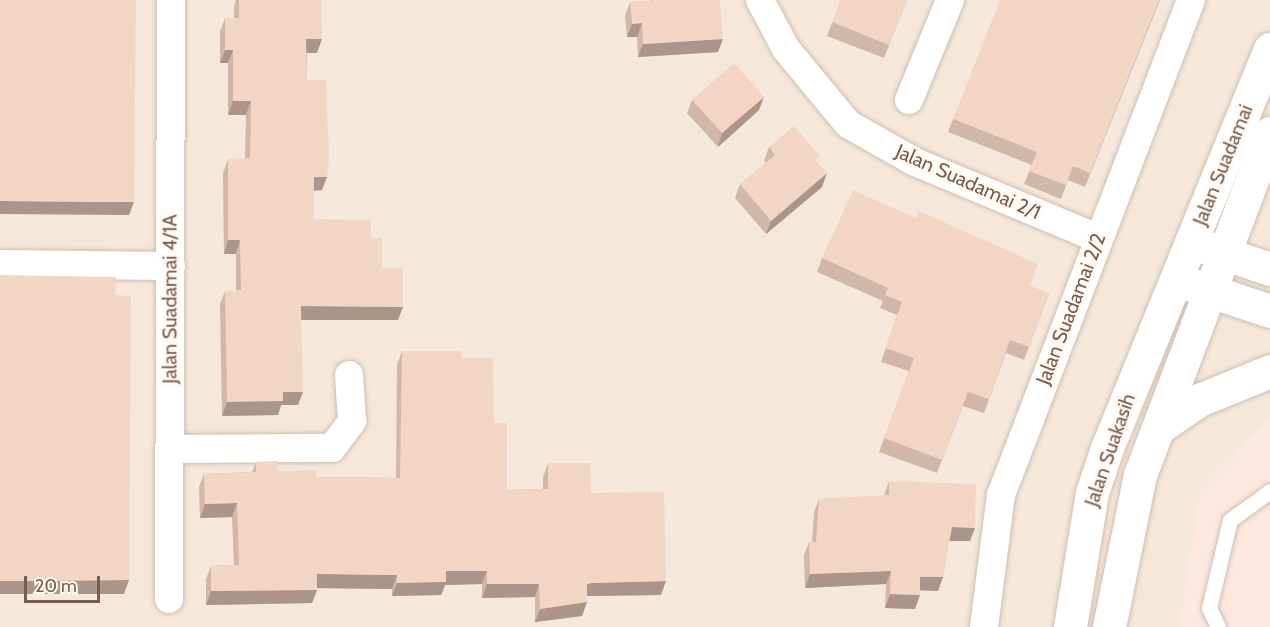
<!DOCTYPE html>
<html>
<head>
<meta charset="utf-8">
<style>
	body { margin:0 }
	#map { position:relative; width:1270px; height:627px; overflow:hidden; background:#fdf6ec; font-family:Cabin,sans-serif }
	div>[style] { position:absolute }
	.residential>* { inset:0; background:#f5e8da }
	.commercial>* { inset:0; background:#fde8e0 }
	.roads { filter:drop-shadow(0 0 2px #d1beb0) drop-shadow(0 0 2px #d1beb0) }
	.service>* { height:15px; margin:-7.5px; padding:0 7.5px; transform-origin:7.5px; border-radius:7.5px; background:#fff }
	.minor>* { height:28px; margin:-14px; padding:0 14px; transform-origin:14px; border-radius:14px; background:#fff }
	.secondary>* { height:33px; margin:-16.5px; padding:0 16.5px; transform-origin:16.5px; border-radius:16.5px; background:#fff }
	.wall>* { inset:0; background:#d1b7a8 }
	.shaded-wall>* { inset:0; background:#aa9588 }
	.building>* { inset:0; background:#f3d5c3 }
	span { translate:-50% -50%; white-space:nowrap; text-align:center; line-height:1.15; -webkit-text-stroke:6px #fffaf3; paint-order:stroke }
	.street-label { font-size:20px; color:#7a5c4d }
	.scale { position:absolute; left:24px; top:576px; width:76px; height:27px; box-sizing:border-box; border:3px solid #7a5c4d; border-top:0; padding-left:8px; font-size:18px; line-height:21px; white-space:nowrap; color:#7a5c4d; -webkit-text-stroke:4px #fffaf3; paint-order:stroke }
</style>
</head>
<body>
<div id="map">
	<div class="residential">
		<div style="clip-path:polygon(0 0,1270px 0,1270px 627px,0 627px)"></div>
	</div>
	<div class="commercial">
		<div style="clip-path:polygon(1270px 419px,1270px 627px,1179px 627px,1200px 491px)"></div>
	</div>
	<div class="roads">
		<div class="service">
			<div style="left:1218px;top:627px;width:21px;rotate:-115deg"></div>
			<div style="left:1209px;top:608px;width:90px;rotate:-76.6deg"></div>
			<div style="left:1230px;top:520px;width:49px;rotate:-35.9deg"></div>
		</div>
		<div class="minor">
			<div style="left:760px;top:0;width:55px;rotate:62deg"></div>
			<div style="left:786px;top:49px;width:97px;rotate:50.4deg"></div>
			<div style="left:848px;top:124px;width:77px;rotate:29.6deg"></div>
			<div style="left:915px;top:162px;width:198px;rotate:22.6deg"></div>
			<div style="left:909px;top:100px;width:108px;rotate:-67.7deg"></div>
			<div style="left:0;top:264px;width:171px;rotate:0.7deg"></div>
			<div style="left:169px;top:449px;width:163px;rotate:-0.4deg"></div>
			<div style="left:332px;top:448px;width:34px;rotate:-53deg"></div>
			<div style="left:352px;top:421px;width:46px;rotate:-93.7deg"></div>
			<div style="left:169px;top:599px;width:599px;rotate:-89.81deg"></div>
			<div style="left:984px;top:627px;width:133px;rotate:-82.7deg"></div>
			<div style="left:1001px;top:495px;width:530px;rotate:-69deg"></div>
		</div>
		<div class="secondary">
			<div style="left:1202px;top:246px;width:72px;rotate:18.7deg"></div>
			<div style="left:1189px;top:284px;width:85px;rotate:18.4deg"></div>
			<div style="left:1158px;top:428px;width:50px;rotate:-34.3deg"></div>
			<div style="left:1199px;top:400px;width:77px;rotate:-22.2deg"></div>
			<div style="left:1070px;top:627px;width:136px;rotate:-80.7deg"></div>
			<div style="left:1092px;top:493px;width:47px;rotate:-71.6deg"></div>
			<div style="left:1107px;top:448px;width:431px;rotate:-67.8deg"></div>
			<div style="left:1109px;top:627px;width:155px;rotate:-78.5deg"></div>
			<div style="left:1140px;top:475px;width:366px;rotate:-69.2deg"></div>
		</div>
	</div>
	<div class="wall">
		<div style="clip-path:polygon(236px 0,321px 0,317px 53px,307px 53px,307px 80px,322px 190px,314px 191px,314px 219px,371px 238px,382px 268px,398px 320px,301px 320px,298px 405px,281px 405px,278px 415px,222px 416px,220px 304px,225px 291px,236px 291px,236px 254px,224px 254px,223px 173px,228px 159px,245px 159px,246px 115px,228px 115px,228px 63px,220px 63px,220px 31px,225px 18px,234px 18px,234px 6px)"></div>
		<div style="clip-path:polygon(650px 0,720px 0,718px 52px,638px 57px,637px 37px,627px 37px,625px 16px,630px 2px,650px 1px)"></div>
		<div style="clip-path:polygon(841px 0,907px 0,884px 58px,827px 36px)"></div>
		<div style="clip-path:polygon(1160px 0,1085px 187px,1068px 180px,1061px 199px,1024px 184px,1032px 165px,948px 132px,953px 119px)"></div>
		<div style="clip-path:polygon(692px 100px,759px 110px,718px 147px,687px 113px)"></div>
		<div style="clip-path:polygon(769px 147px,817px 162px,822px 187px,766px 234px,735px 198px,740px 184px,766px 163px,764px 161px)"></div>
		<div style="clip-path:polygon(822px 258px,1030px 286px,1049px 294px,1024px 360px,1006px 353px,984px 413px,963px 406px,937px 473px,879px 452px,909px 371px,881px 362px,897px 315px,880px 308px,883px 301px,817px 272px)"></div>
		<div style="clip-path:polygon(402px 351px,462px 358px,494px 423px,507px 490px,543px 489px,543px 477px,548px 463px,591px 493px,661px 595px,587px 596px,587px 602px,582px 616px,535px 622px,535px 597px,482px 598px,482px 584px,445px 585px,441px 595px,392px 596px,392px 589px,317px 588px,312px 603px,206px 605px,206px 579px,211px 566px,234px 565px,232px 517px,200px 518px,199px 487px,204px 474px,252px 472px,256px 462px,278px 471px,316px 477px,396px 478px,397px 365px)"></div>
		<div style="clip-path:polygon(889px 481px,975px 528px,970px 541px,949px 541px,943px 577px,938px 591px,920px 590px,915px 609px,885px 608px,886px 584px,805px 588px,804px 555px,809px 542px,812px 542px,814px 512px,819px 499px,884px 496px)"></div>
	</div>
	<div class="shaded-wall">
		<div style="clip-path:polygon(642px 23px,637px 37px,627px 37px,632px 24px)"></div>
		<div style="clip-path:polygon(306px 39px,322px 39px,317px 53px,301px 53px)"></div>
		<div style="clip-path:polygon(723px 39px,718px 52px,638px 57px,643px 44px)"></div>
		<div style="clip-path:polygon(225px 50px,233px 50px,228px 63px,220px 63px)"></div>
		<div style="clip-path:polygon(764px 97px,759px 110px,718px 147px,722px 133px)"></div>
		<div style="clip-path:polygon(233px 101px,251px 101px,246px 115px,228px 115px)"></div>
		<div style="clip-path:polygon(827px 173px,822px 187px,766px 234px,771px 221px)"></div>
		<div style="clip-path:polygon(314px 177px,327px 177px,322px 190px,309px 191px)"></div>
		<div style="clip-path:polygon(0 201px,134px 202px,129px 215px,0 214px)"></div>
		<div style="clip-path:polygon(228px 240px,240px 240px,236px 254px,224px 254px)"></div>
		<div style="clip-path:polygon(301px 306px,403px 307px,398px 320px,296px 320px)"></div>
		<div style="clip-path:polygon(283px 392px,303px 392px,298px 405px,281px 405px,278px 415px,222px 416px,227px 402px)"></div>
		<div style="clip-path:polygon(237px 503px,232px 517px,200px 518px,205px 504px)"></div>
		<div style="clip-path:polygon(952px 527px,975px 528px,970px 541px,947px 541px)"></div>
		<div style="clip-path:polygon(446px 571px,487px 571px,482px 584px,445px 585px,441px 595px,392px 596px,397px 583px)"></div>
		<div style="clip-path:polygon(891px 571px,886px 584px,805px 588px,810px 574px)"></div>
		<div style="clip-path:polygon(317px 574px,397px 575px,392px 589px,312px 588px)"></div>
		<div style="clip-path:polygon(920px 577px,943px 577px,938px 591px,915px 590px)"></div>
		<div style="clip-path:polygon(129px 580px,124px 594px,0 594px,0 581px)"></div>
		<div style="clip-path:polygon(666px 581px,661px 595px,587px 596px,582px 597px,587px 584px,592px 583px)"></div>
		<div style="clip-path:polygon(487px 584px,539px 584px,535px 597px,482px 598px)"></div>
		<div style="clip-path:polygon(317px 590px,312px 603px,206px 605px,211px 591px)"></div>
		<div style="clip-path:polygon(890px 594px,920px 595px,915px 609px,885px 608px)"></div>
		<div style="clip-path:polygon(587px 602px,582px 616px,535px 622px,540px 609px)"></div>
	</div>
	<div class="building">
		<div style="clip-path:polygon(0 0,136px 0,134px 202px,0 201px)"></div>
		<div style="clip-path:polygon(239px 0,321px 0,322px 39px,306px 39px,307px 80px,326px 80px,329px 158px,327px 177px,314px 177px,314px 219px,371px 220px,371px 238px,382px 238px,382px 268px,403px 268px,403px 307px,301px 306px,303px 392px,283px 392px,283px 401px,227px 402px,225px 291px,241px 290px,240px 240px,228px 240px,228px 159px,250px 158px,251px 101px,233px 101px,233px 50px,225px 50px,225px 18px,239px 18px)"></div>
		<div style="clip-path:polygon(656px 0,720px 0,723px 39px,643px 44px,642px 23px,632px 24px,630px 2px)"></div>
		<div style="clip-path:polygon(841px 0,907px 0,889px 45px,832px 22px)"></div>
		<div style="clip-path:polygon(1000px 0,1159px 0,1090px 173px,1073px 166px,1066px 185px,1029px 171px,1037px 152px,953px 119px)"></div>
		<div style="clip-path:polygon(734px 63px,764px 97px,722px 133px,692px 100px)"></div>
		<div style="clip-path:polygon(794px 126px,820px 156px,815px 160px,827px 173px,771px 221px,740px 184px,775px 155px,769px 147px)"></div>
		<div style="clip-path:polygon(853px 190px,916px 218px,919px 211px,1038px 264px,1030px 286px,1049px 294px,1029px 347px,1010px 340px,989px 399px,968px 392px,942px 460px,884px 438px,914px 358px,885px 348px,902px 302px,885px 295px,888px 288px,822px 258px)"></div>
		<div style="clip-path:polygon(0 275px,116px 277px,115px 295px,131px 296px,129px 580px,0 581px)"></div>
		<div style="clip-path:polygon(402px 351px,461px 351px,462px 358px,493px 358px,494px 423px,507px 423px,507px 490px,548px 489px,548px 463px,590px 463px,591px 493px,664px 492px,666px 581px,592px 583px,587px 584px,587px 602px,540px 609px,539px 584px,487px 584px,487px 571px,446px 571px,446px 582px,397px 583px,397px 575px,317px 574px,317px 590px,211px 591px,211px 566px,239px 565px,237px 503px,205px 504px,204px 474px,256px 472px,256px 462px,278px 461px,278px 471px,316px 470px,316px 477px,400px 478px)"></div>
		<div style="clip-path:polygon(889px 481px,976px 484px,975px 528px,952px 527px,943px 577px,920px 577px,920px 595px,890px 594px,891px 571px,810px 574px,809px 542px,816px 542px,819px 499px,889px 495px)"></div>
	</div>
	<div class="street-label">
		<span style="left:1223px;top:165px;rotate:-68deg">Jalan Suadamai</span>
		<span style="left:968px;top:182px;rotate:24deg">Jalan Suadamai 2/1</span>
		<span style="left:170px;top:299px;rotate:-90deg">Jalan Suadamai 4/1A</span>
		<span style="left:1071px;top:309px;rotate:-69deg">Jalan Suadamai 2/2</span>
		<span style="left:1110px;top:450px;rotate:-71deg">Jalan Suakasih</span>
	</div>
	<div class="scale">20 m</div>
</div>
</body>
</html>
